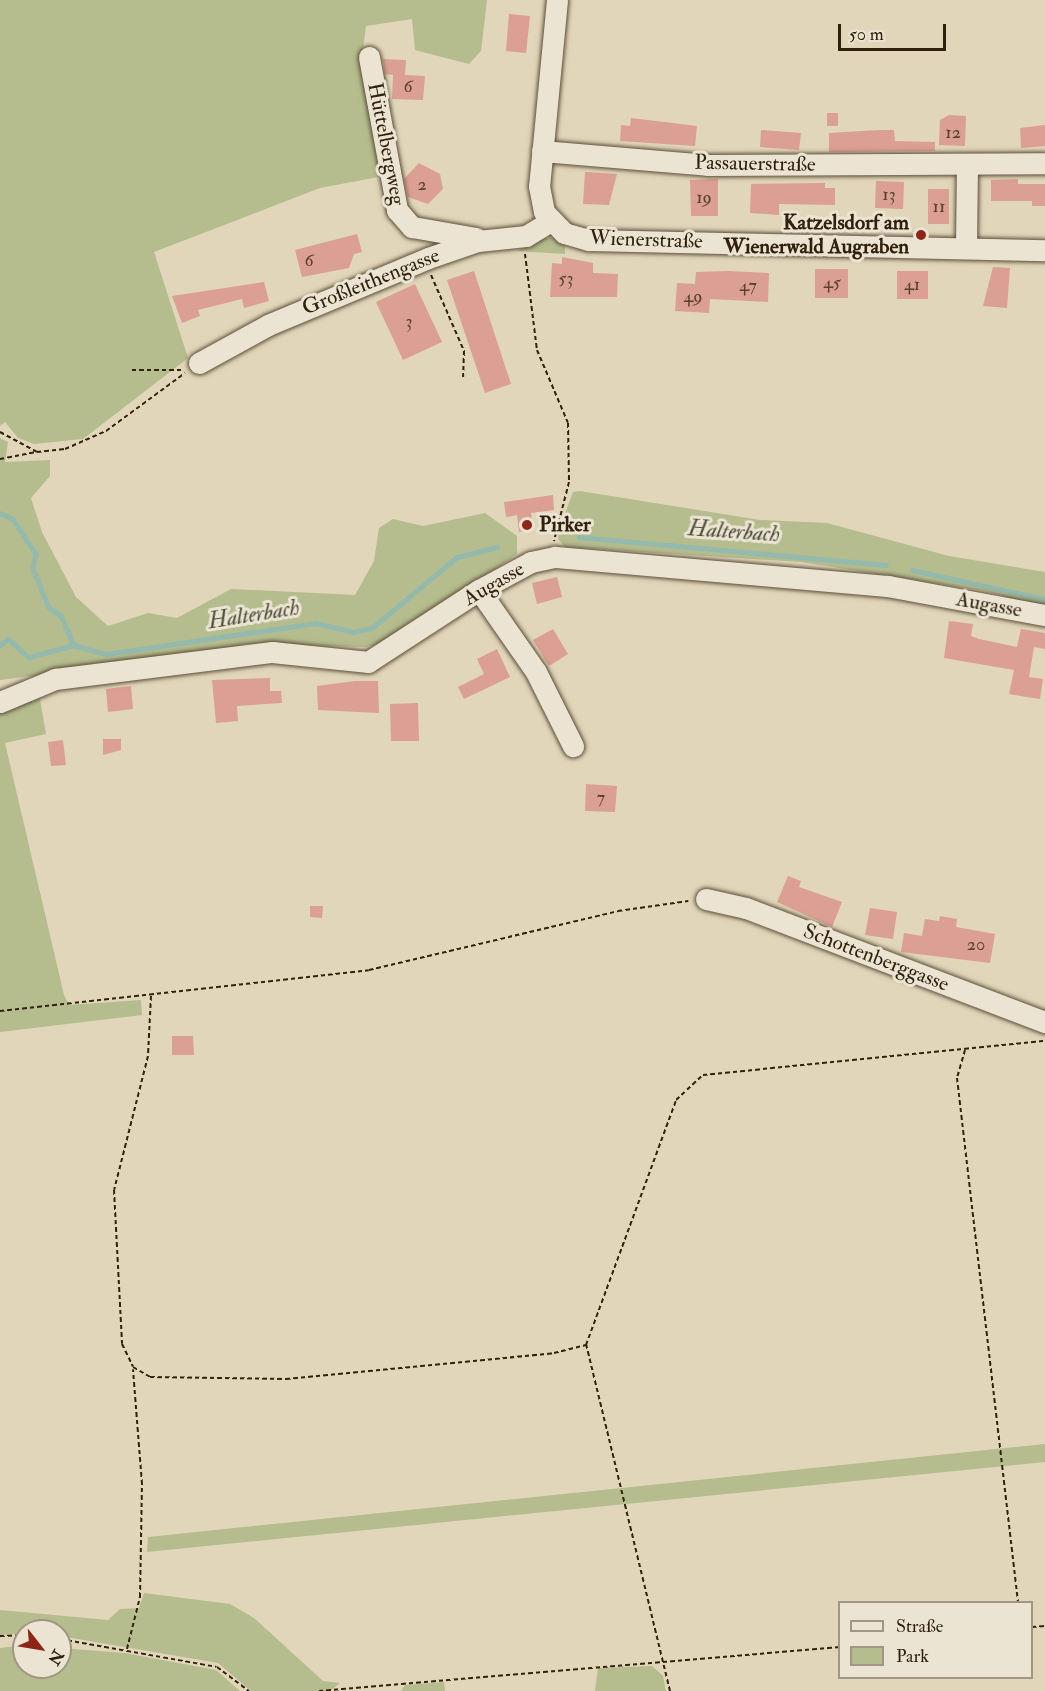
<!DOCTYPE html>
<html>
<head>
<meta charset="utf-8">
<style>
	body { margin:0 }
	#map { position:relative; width:1045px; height:1691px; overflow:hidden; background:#e1d5ba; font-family:"IM FELL Double Pica",serif }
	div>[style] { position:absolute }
	.green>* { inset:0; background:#b5bd8e }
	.stream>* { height:4.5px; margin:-2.25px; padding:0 2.25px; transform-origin:2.25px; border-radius:2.25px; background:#94b9ad }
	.building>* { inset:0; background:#dc9f93 }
	.path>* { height:2px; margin-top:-1px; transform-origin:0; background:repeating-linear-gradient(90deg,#2f210c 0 4.5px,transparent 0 7.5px) }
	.roads { filter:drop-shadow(0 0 2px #5c4e38) drop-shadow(0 0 2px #5c4e38) }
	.minor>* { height:21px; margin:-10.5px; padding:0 10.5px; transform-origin:10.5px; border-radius:10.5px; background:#ece4d2 }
	.dots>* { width:16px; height:16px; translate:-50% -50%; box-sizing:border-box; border:3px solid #ece4d2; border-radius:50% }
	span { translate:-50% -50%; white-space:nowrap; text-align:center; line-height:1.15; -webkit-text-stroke:6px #ece4d2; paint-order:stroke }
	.number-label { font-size:18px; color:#5a402e }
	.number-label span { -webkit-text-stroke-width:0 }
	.street-label { font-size:21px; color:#2f210c }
	.poi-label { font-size:21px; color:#2f210c; font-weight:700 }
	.right { translate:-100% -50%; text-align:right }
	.left { translate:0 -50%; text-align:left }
	.water-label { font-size:22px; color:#4d4f3c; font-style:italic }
	.legend { position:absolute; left:838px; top:1601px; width:195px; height:78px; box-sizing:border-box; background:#ece4d2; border:2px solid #a09683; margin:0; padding:8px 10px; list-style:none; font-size:18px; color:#2f210c }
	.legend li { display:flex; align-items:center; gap:12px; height:30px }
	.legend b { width:30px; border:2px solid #a09683 }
	.north { position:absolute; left:12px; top:1619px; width:60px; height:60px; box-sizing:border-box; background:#ece4d2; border:2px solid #a09683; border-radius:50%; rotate:121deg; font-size:16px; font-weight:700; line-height:24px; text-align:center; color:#2f210c }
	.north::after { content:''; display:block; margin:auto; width:21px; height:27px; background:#8f2418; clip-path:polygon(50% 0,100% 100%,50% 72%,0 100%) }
	.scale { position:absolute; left:838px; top:24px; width:108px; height:27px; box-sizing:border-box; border:3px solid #2f210c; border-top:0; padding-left:8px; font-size:18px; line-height:21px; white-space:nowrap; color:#2f210c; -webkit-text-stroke:4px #ece4d2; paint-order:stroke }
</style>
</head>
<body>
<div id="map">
	<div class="green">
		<div style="clip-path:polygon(0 0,487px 0,481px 51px,469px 64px,415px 50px,412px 19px,366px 26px,362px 57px,384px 176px,320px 188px,154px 252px,188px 358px,83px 439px,34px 444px,18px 438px,5px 422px,0 426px)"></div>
		<div style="clip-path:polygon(553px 238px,565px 243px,565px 254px,518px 251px,534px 239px)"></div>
		<div style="clip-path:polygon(0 438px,8px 442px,5px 462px,50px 460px,50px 476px,31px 498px,42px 532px,76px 597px,108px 626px,148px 613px,177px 618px,231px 589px,355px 595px,374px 561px,379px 528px,393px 519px,423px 526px,485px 513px,517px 536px,517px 554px,388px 642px,366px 647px,246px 644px,198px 655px,0 680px)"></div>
		<div style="clip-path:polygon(580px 491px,760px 520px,827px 523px,949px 556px,1045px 572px,1045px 607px,985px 591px,801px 562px,565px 547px,558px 539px,559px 530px,573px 492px)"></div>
		<div style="clip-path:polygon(38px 688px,46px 734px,5px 743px,64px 995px,69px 1005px,141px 1000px,142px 1015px,0 1032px,0 709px)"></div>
		<div style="clip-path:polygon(1045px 1444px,1045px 1462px,147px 1552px,148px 1537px)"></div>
		<div style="clip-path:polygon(144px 1593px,230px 1604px,254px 1618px,323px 1681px,340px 1683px,330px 1691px,251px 1691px,218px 1663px,60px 1636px,60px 1631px,0 1635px,0 1610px,108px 1620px,120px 1609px,139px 1608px)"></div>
		<div style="clip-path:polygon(24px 1645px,24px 1667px,60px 1667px,60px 1648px,125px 1653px,216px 1670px,240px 1691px,0 1691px,0 1648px)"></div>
		<div style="clip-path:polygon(652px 1666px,663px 1676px,666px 1691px,595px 1691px,598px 1668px)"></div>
		<div style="clip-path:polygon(444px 1682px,445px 1691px,401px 1691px,405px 1685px)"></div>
	</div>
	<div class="stream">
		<div style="left:0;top:513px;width:14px;rotate:25deg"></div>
		<div style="left:13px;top:519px;width:42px;rotate:56.7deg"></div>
		<div style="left:36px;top:554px;width:14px;rotate:102deg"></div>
		<div style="left:33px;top:568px;width:43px;rotate:68.2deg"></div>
		<div style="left:49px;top:608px;width:14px;rotate:30deg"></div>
		<div style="left:61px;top:615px;width:33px;rotate:67deg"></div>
		<div style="left:579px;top:537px;width:308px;rotate:5.2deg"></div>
		<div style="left:912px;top:570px;width:136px;rotate:12.3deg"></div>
		<div style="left:0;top:645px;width:10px;rotate:-37deg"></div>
		<div style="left:8px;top:639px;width:28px;rotate:41deg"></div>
		<div style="left:29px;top:657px;width:47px;rotate:-14.9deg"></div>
		<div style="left:74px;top:645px;width:33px;rotate:16deg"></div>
		<div style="left:106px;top:654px;width:211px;rotate:-8.4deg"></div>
		<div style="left:315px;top:623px;width:39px;rotate:13deg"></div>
		<div style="left:353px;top:632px;width:19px;rotate:-12deg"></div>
		<div style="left:372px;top:628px;width:111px;rotate:-39.9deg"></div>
		<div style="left:457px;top:557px;width:41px;rotate:-14deg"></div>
	</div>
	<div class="building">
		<div style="clip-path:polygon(509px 14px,530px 16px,526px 53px,506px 51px)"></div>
		<div style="clip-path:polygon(383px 59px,406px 60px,405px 75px,425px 76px,423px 100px,392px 99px,393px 75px,385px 74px)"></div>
		<div style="clip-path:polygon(827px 113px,838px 113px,838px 126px,827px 126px)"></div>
		<div style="clip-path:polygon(949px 115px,966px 116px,965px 146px,939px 145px,940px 120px)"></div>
		<div style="clip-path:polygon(631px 118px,697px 126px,695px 146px,620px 141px,621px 125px,630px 126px)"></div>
		<div style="clip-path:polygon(1045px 125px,1045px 146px,1021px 148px,1020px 128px)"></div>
		<div style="clip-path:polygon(761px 130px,801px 133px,799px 150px,760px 147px)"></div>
		<div style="clip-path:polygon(879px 130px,894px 130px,895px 141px,935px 142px,935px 151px,829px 152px,829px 133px)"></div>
		<div style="clip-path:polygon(419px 163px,440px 174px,443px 189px,428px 204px,408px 197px,404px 179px)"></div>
		<div style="clip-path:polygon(585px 172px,617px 174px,609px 205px,583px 204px)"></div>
		<div style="clip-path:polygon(718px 179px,718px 216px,691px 216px,690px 180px)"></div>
		<div style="clip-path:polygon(1018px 179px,1018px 184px,1045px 184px,1045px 206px,1032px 206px,1032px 201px,991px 201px,991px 180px)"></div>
		<div style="clip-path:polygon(876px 181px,904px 182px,903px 209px,875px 208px)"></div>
		<div style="clip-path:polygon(825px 183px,825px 188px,835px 188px,835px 205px,779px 204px,779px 215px,750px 213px,751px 184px)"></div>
		<div style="clip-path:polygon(928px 189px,949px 189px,949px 224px,928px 224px)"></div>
		<div style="clip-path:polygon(357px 234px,362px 252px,354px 254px,349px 268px,302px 277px,295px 250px)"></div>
		<div style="clip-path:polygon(562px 257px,593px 263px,593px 273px,618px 274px,617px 297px,550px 297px,552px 263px,562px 264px)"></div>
		<div style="clip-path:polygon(993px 267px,1010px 268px,1007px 308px,983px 306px)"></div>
		<div style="clip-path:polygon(815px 269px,848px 269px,848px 298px,815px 298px)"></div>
		<div style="clip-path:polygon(474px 271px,511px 384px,485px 393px,447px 280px)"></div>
		<div style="clip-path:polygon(728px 271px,769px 273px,768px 302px,710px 299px,709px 313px,675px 311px,677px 283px,695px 284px,696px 272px)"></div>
		<div style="clip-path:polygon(897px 271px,928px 271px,928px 299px,897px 299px)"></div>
		<div style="clip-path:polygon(264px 282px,269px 301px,244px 308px,242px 299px,198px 310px,200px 316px,182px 323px,172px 296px)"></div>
		<div style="clip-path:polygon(415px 284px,442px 342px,403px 360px,376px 302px)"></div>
		<div style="clip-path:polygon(553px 495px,554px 510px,531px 513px,533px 530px,519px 532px,517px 515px,506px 517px,504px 502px)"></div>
		<div style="clip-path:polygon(557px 577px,562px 597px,537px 604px,532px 583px)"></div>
		<div style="clip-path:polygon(949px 621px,973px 624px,971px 636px,979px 639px,1017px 647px,1021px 629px,1045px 633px,1045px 649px,1034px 647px,1029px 677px,1043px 679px,1040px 699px,1009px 694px,1014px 670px,944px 658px)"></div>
		<div style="clip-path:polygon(553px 629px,568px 654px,549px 666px,533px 640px)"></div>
		<div style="clip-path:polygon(497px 649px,510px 677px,464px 699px,458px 687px,484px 674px,477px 659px)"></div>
		<div style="clip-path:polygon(270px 678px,270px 691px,281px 691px,282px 703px,237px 706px,238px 721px,216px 723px,212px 680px)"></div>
		<div style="clip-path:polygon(355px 681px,378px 681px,379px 713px,318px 710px,317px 686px)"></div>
		<div style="clip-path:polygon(131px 686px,133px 709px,108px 712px,106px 689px)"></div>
		<div style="clip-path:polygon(418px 703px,419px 741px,391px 741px,390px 704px)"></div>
		<div style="clip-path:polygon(103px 739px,121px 739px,121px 750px,103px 755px)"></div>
		<div style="clip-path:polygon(63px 740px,66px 765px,51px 766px,48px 742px)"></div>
		<div style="clip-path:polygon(586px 784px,617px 786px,615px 812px,585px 811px)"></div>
		<div style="clip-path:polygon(788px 876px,801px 881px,799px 887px,842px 902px,832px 927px,777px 902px)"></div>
		<div style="clip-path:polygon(310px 906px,323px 906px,322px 918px,310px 917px)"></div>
		<div style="clip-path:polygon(870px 908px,897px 912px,893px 939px,865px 935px)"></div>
		<div style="clip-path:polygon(940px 916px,957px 919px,956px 927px,995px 934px,990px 963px,901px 952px,904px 933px,922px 936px,925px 919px,939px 921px)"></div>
		<div style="clip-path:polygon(172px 1036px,193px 1036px,194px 1055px,172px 1055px)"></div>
	</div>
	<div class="path">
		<div style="left:525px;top:254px;width:97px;rotate:82.9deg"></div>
		<div style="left:537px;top:350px;width:79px;rotate:67deg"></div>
		<div style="left:568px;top:423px;width:59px;rotate:89deg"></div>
		<div style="left:569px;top:482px;width:61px;rotate:104.3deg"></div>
		<div style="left:431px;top:275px;width:83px;rotate:66.5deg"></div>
		<div style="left:464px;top:351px;width:26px;rotate:92deg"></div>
		<div style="left:132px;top:370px;width:52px"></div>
		<div style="left:0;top:432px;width:42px;rotate:28.4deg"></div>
		<div style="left:37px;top:452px;width:28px;rotate:-6deg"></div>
		<div style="left:65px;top:449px;width:45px;rotate:-23.7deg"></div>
		<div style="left:106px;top:431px;width:98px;rotate:-36.3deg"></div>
		<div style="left:0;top:459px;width:38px;rotate:-11deg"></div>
		<div style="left:151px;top:996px;width:60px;rotate:92.9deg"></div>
		<div style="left:148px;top:1056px;width:138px;rotate:104.2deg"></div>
		<div style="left:114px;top:1190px;width:154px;rotate:87deg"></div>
		<div style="left:122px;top:1344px;width:25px;rotate:64deg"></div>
		<div style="left:133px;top:1367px;width:20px;rotate:30deg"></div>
		<div style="left:150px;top:1377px;width:136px;rotate:0.8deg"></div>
		<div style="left:286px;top:1379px;width:269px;rotate:-5.5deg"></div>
		<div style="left:554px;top:1353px;width:33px;rotate:-14deg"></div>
		<div style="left:0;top:1011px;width:371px;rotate:-6.3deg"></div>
		<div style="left:369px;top:970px;width:256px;rotate:-13.3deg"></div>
		<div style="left:618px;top:911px;width:71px;rotate:-8.1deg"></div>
		<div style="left:965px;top:1050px;width:29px;rotate:106deg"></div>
		<div style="left:957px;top:1078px;width:528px;rotate:83.36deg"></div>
		<div style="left:1032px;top:1627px;width:13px;rotate:-4deg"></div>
		<div style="left:0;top:1636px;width:24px;rotate:-2deg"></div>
		<div style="left:60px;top:1639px;width:159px;rotate:10.1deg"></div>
		<div style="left:217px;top:1667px;width:40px;rotate:37deg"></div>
		<div style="left:127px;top:1649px;width:54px;rotate:-76deg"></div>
		<div style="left:140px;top:1597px;width:113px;rotate:-89deg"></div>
		<div style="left:142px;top:1484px;width:115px;rotate:-94.5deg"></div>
		<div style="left:319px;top:1691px;width:523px;rotate:-4.83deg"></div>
		<div style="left:670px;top:1691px;width:356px;rotate:-103.6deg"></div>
		<div style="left:586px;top:1345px;width:261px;rotate:-69.8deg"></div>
		<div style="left:676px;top:1100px;width:37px;rotate:-43deg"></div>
		<div style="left:703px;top:1075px;width:344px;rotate:-5.7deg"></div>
	</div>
	<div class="roads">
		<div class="minor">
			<div style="left:557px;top:0;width:187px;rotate:95.5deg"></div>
			<div style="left:539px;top:186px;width:26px;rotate:79deg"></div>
			<div style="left:544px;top:212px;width:29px;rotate:46deg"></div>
			<div style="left:564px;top:233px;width:26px;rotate:16deg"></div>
			<div style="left:589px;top:240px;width:456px;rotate:1.3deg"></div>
			<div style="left:369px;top:57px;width:156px;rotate:79.6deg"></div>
			<div style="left:397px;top:210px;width:23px;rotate:49deg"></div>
			<div style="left:412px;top:227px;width:65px;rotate:9.8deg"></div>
			<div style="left:542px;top:151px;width:166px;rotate:4.8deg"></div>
			<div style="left:707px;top:165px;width:338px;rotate:-0.3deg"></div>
			<div style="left:966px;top:246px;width:79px;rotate:-89.3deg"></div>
			<div style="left:199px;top:363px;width:79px;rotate:-28.8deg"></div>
			<div style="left:268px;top:325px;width:173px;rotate:-22.7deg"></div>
			<div style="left:428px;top:258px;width:53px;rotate:-18.8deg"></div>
			<div style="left:478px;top:241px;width:48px;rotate:-5.9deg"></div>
			<div style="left:526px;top:236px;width:27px;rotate:-31deg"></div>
			<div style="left:479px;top:590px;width:100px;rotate:55.2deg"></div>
			<div style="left:536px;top:672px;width:83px;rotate:63.4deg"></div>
			<div style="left:0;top:702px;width:60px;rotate:-22.7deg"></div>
			<div style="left:55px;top:679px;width:219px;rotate:-7.1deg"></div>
			<div style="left:272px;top:652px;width:97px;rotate:5.9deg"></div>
			<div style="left:368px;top:662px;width:132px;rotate:-33deg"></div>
			<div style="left:479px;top:590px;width:59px;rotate:-28.3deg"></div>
			<div style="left:531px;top:562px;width:25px;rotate:-12deg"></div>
			<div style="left:555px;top:557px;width:334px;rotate:5deg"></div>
			<div style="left:888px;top:586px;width:160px;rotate:10.5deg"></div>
			<div style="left:706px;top:899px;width:41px;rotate:12.7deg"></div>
			<div style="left:746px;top:908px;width:320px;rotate:20.9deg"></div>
		</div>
	</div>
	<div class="dots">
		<div style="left:921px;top:235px;background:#8f2418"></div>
		<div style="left:527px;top:525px;background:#8f2418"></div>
	</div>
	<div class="number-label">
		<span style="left:408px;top:87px">6</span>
		<span style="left:953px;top:133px">12</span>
		<span style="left:422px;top:185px">2</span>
		<span style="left:889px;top:195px">13</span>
		<span style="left:704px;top:198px">19</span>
		<span style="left:939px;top:207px">11</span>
		<span style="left:309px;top:261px">6</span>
		<span style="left:566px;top:279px">53</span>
		<span style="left:832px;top:283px">45</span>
		<span style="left:912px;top:285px">41</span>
		<span style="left:748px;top:286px">47</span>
		<span style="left:693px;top:297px">49</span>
		<span style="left:409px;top:322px">3</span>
		<span style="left:601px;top:798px">7</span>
		<span style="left:976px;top:945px">20</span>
	</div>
	<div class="street-label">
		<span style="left:386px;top:144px;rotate:79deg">Hüttelbergweg</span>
		<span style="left:755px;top:164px;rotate:1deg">Passauerstraße</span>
		<span style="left:646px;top:240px;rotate:2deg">Wienerstraße</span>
		<span style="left:371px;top:282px;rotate:-22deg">Großleithengasse</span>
		<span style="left:494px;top:584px;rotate:-30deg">Augasse</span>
		<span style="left:989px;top:605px;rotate:10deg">Augasse</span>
		<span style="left:876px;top:958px;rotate:21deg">Schottenberggasse</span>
	</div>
	<div class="poi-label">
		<span class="right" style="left:909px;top:235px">Katzelsdorf am<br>Wienerwald Augraben</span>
		<span class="left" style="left:539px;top:525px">Pirker</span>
	</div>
	<div class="water-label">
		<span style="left:734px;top:532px;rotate:4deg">Halterbach</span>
		<span style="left:254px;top:615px;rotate:-9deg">Halterbach</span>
	</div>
	<ul class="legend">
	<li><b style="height:8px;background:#ece4d2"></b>Straße</li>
	<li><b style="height:16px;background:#b5bd8e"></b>Park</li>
	</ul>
	<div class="north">N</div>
	<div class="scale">50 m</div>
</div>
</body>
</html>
